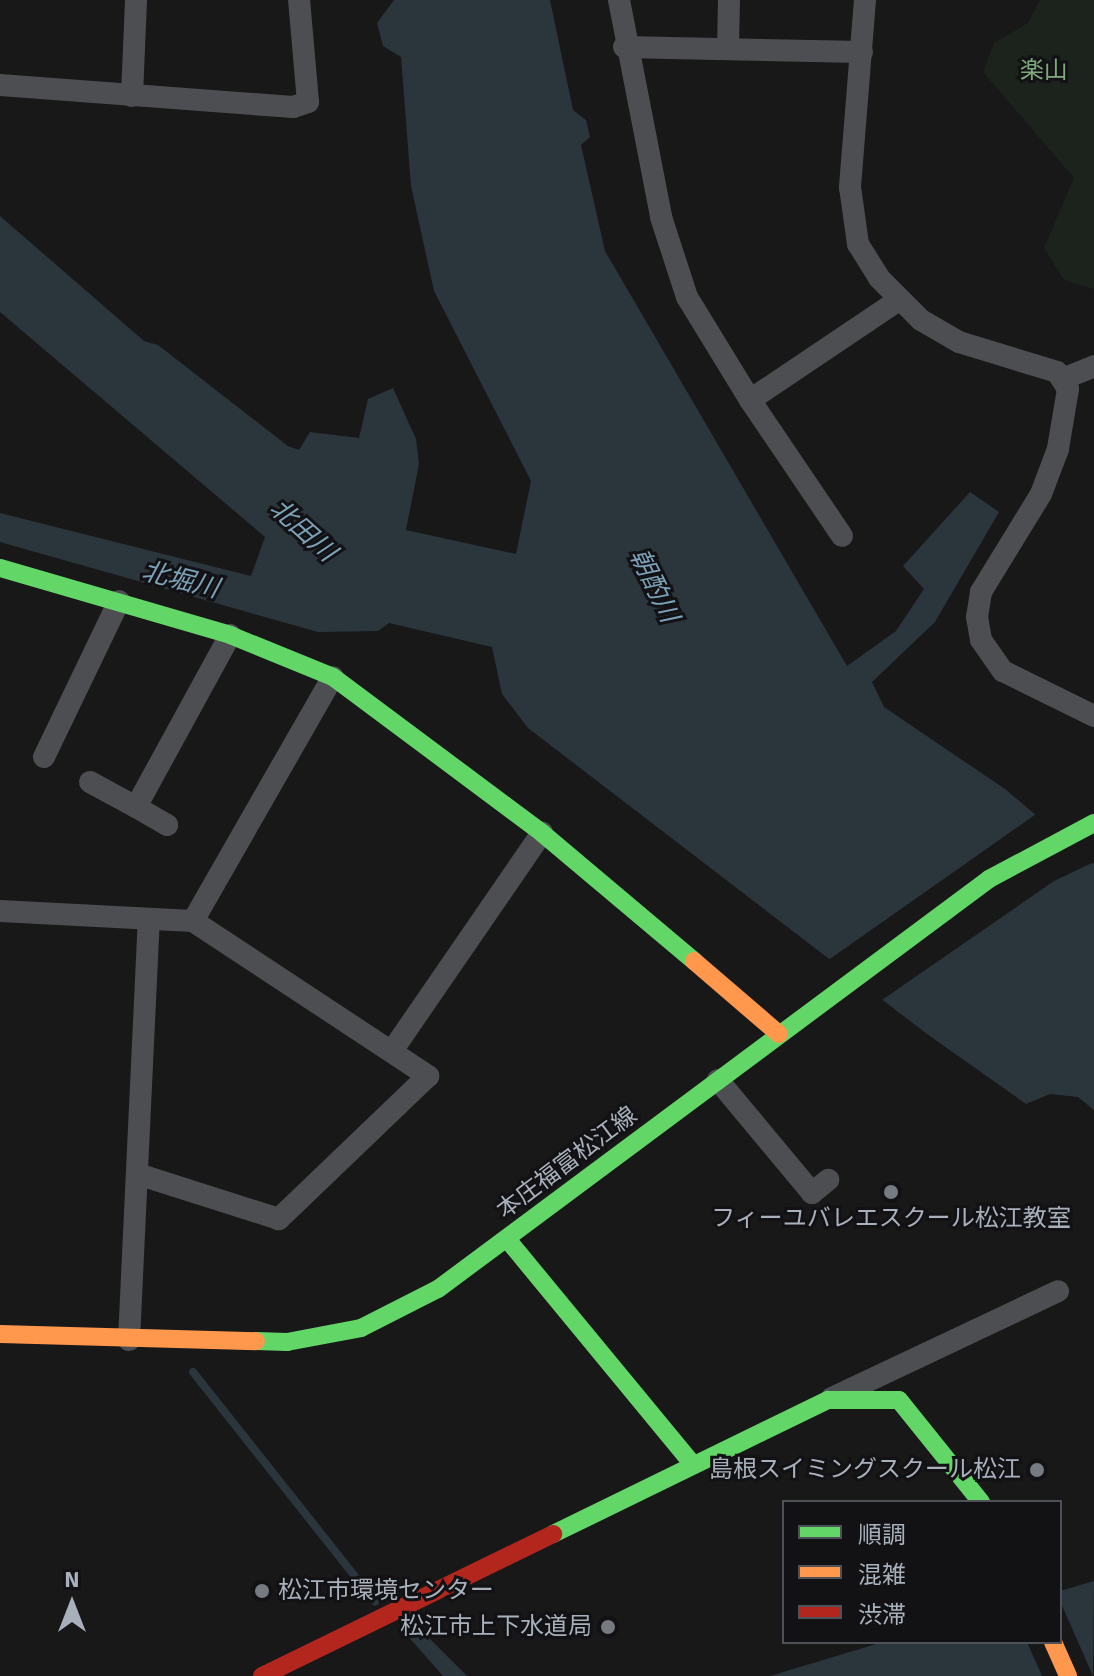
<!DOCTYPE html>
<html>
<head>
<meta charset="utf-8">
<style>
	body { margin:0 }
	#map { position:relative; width:1094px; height:1676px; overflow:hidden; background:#181819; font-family:Signika,"Noto Sans JP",sans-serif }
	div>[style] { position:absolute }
	.green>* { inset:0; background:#1c231c }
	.water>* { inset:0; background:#2a353c }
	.pier>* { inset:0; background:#181819 }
	.stream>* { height:8px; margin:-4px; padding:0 4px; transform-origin:4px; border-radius:4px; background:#2a353c }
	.street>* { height:22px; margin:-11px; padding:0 11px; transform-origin:11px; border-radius:11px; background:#4c4e52 }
	.fast>* { height:18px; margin:-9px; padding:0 9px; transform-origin:9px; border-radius:9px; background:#63d668 }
	.slow>* { height:18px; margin:-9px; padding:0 9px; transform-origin:9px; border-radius:9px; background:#ff974d }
	.jam>* { height:18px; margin:-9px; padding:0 9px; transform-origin:9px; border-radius:9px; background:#b3261e }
	.dots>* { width:22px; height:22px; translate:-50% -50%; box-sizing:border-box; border:4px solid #121215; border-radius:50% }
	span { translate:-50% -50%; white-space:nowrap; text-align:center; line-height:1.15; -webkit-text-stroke:6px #121215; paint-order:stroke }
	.park-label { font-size:24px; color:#7fa87d }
	.street-label { font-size:24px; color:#a8b0bb }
	.poi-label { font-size:24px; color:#a8b0bb }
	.right { translate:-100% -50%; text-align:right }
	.left { translate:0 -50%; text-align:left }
	.water-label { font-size:26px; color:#7ca2b9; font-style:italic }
	.legend { position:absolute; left:782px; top:1500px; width:280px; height:144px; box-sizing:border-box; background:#121215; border:2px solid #4e5157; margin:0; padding:10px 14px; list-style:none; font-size:24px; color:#a8b0bb }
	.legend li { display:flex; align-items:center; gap:16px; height:40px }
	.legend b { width:40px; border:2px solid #4e5157 }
	.north { position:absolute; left:32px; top:1564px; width:80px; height:80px; -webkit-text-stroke:6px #121215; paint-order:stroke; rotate:0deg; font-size:22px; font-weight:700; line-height:32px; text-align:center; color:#a8b0bb }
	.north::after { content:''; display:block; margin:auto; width:28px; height:36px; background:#a8b0bb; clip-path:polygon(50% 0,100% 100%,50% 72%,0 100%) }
</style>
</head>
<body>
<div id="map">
	<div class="green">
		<div style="clip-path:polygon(1040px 0,1094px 0,1094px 289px,1064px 280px,1044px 248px,1074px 178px,983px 72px,994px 43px,1028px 23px)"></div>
	</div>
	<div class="water">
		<div style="clip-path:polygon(394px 0,550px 0,573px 110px,586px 120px,590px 137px,581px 145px,605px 251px,847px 666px,896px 631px,924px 589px,903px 566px,970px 492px,999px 512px,935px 622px,872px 682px,884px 707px,1005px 789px,1094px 864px,1094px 1110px,1078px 1097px,1050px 1094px,1026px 1104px,927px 1034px,528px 728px,502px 694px,492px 647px,389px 623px,378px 631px,318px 632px,0 542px,0 513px,251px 576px,265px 537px,0 312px,0 216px,144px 341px,158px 345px,288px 446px,299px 450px,310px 432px,359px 438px,368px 399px,393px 388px,416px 439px,419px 464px,406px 530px,516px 554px,531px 481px,434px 291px,411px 186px,401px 57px,383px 46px,377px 23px)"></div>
		<div style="clip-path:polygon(1094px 1581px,1093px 1676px,770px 1676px,883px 1642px,1060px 1642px,1060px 1591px)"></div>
		<div style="clip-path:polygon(412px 1618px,420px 1629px,467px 1676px,443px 1676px,399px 1626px)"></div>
	</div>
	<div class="pier">
		<div style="clip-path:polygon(1039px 812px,1094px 862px,1054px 881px,879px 1002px,827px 961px)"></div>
		<div style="clip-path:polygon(1060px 1601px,1093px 1676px,1042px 1676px,1027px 1642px,1060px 1642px)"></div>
	</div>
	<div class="stream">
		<div style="left:193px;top:1372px;width:293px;rotate:51.6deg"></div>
	</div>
	<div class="street">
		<div style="left:619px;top:0;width:221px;rotate:79deg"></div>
		<div style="left:661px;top:217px;width:84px;rotate:72deg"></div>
		<div style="left:687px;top:297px;width:121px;rotate:58.5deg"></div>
		<div style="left:750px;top:400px;width:179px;rotate:-33.9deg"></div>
		<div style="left:865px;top:0;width:188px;rotate:94.6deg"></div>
		<div style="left:850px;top:187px;width:58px;rotate:82deg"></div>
		<div style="left:858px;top:244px;width:40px;rotate:58deg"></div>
		<div style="left:879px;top:278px;width:59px;rotate:45deg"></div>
		<div style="left:921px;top:320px;width:44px;rotate:30.1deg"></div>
		<div style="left:959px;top:342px;width:102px;rotate:17deg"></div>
		<div style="left:1057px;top:372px;width:20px;rotate:57deg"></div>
		<div style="left:1068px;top:389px;width:61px;rotate:99.5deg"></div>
		<div style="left:1058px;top:449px;width:48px;rotate:110.7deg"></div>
		<div style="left:1041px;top:494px;width:115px;rotate:121.5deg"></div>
		<div style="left:981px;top:592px;width:25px;rotate:99deg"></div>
		<div style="left:977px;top:617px;width:23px;rotate:80deg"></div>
		<div style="left:981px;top:640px;width:38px;rotate:55deg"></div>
		<div style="left:1003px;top:671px;width:102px;rotate:26.3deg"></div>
		<div style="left:624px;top:47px;width:238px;rotate:1.2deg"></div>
		<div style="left:728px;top:48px;width:48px;rotate:-88.8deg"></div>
		<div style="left:0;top:85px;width:294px;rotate:4.3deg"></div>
		<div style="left:293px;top:107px;width:16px;rotate:-18deg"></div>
		<div style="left:308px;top:102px;width:102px;rotate:-95deg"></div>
		<div style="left:132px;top:96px;width:96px;rotate:-87.6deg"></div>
		<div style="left:1065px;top:378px;width:31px;rotate:-22deg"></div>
		<div style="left:750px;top:400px;width:164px;rotate:55.9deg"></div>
		<div style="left:44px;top:757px;width:173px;rotate:-64.3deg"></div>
		<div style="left:90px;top:782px;width:52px;rotate:28.5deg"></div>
		<div style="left:136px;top:807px;width:196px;rotate:-61.3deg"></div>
		<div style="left:136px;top:807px;width:36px;rotate:30deg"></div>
		<div style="left:0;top:911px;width:193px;rotate:3deg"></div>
		<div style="left:193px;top:921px;width:282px;rotate:33.4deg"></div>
		<div style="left:428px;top:1076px;width:207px;rotate:136.2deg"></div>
		<div style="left:279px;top:1219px;width:146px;rotate:-162.4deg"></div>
		<div style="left:193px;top:921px;width:281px;rotate:-60.2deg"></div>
		<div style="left:392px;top:1051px;width:265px;rotate:-55.5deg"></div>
		<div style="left:718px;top:1080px;width:147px;rotate:50.2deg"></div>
		<div style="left:812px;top:1193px;width:21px;rotate:-39deg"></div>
		<div style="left:129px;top:1340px;width:421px;rotate:-87.3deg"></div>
		<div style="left:832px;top:1398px;width:250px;rotate:-25.3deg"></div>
	</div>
	<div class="fast">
		<div style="left:0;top:568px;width:240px;rotate:16.2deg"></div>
		<div style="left:230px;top:635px;width:111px;rotate:22.2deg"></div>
		<div style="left:333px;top:677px;width:261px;rotate:36.7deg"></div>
		<div style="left:542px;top:833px;width:199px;rotate:40.1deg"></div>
		<div style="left:507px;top:1239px;width:293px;rotate:50.5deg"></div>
		<div style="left:256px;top:1341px;width:31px;rotate:2deg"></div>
		<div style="left:287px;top:1342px;width:75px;rotate:-10.7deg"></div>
		<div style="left:361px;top:1328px;width:86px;rotate:-26.9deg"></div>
		<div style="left:438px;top:1289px;width:687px;rotate:-36.65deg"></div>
		<div style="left:989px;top:879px;width:119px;rotate:-28.1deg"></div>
		<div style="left:553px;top:1534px;width:306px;rotate:-26deg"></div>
		<div style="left:828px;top:1400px;width:71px"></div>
		<div style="left:899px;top:1400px;width:131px;rotate:51.2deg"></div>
	</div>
	<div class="slow">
		<div style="left:694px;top:961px;width:112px;rotate:40.7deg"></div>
		<div style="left:0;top:1334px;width:256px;rotate:1.6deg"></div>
		<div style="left:1053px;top:1642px;width:37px;rotate:66deg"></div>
	</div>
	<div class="jam">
		<div style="left:262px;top:1676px;width:324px;rotate:-26deg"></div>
	</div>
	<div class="dots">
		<div style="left:891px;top:1192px;background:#767b82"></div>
		<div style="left:1037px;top:1470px;background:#767b82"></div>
		<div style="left:262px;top:1591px;background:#767b82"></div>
		<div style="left:608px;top:1627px;background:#767b82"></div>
	</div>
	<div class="park-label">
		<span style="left:1044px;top:71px">楽山</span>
	</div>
	<div class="street-label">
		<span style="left:567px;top:1163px;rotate:-37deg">本庄福富松江線</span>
	</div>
	<div class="poi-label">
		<span style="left:891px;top:1219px">フィーユバレエスクール松江教室</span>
		<span class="right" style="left:1021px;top:1470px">島根スイミングスクール松江</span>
		<span class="left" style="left:278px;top:1591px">松江市環境センター</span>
		<span class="right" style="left:592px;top:1627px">松江市上下水道局</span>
	</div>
	<div class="water-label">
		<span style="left:302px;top:531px;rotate:42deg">北田川</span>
		<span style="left:180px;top:581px;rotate:14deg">北堀川</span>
		<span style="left:653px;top:586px;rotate:64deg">朝酌川</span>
	</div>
	<ul class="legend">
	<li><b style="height:10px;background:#63d668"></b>順調</li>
	<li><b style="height:10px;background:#ff974d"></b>混雑</li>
	<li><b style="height:10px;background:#b3261e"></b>渋滞</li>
	</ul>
	<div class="north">N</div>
</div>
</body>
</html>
